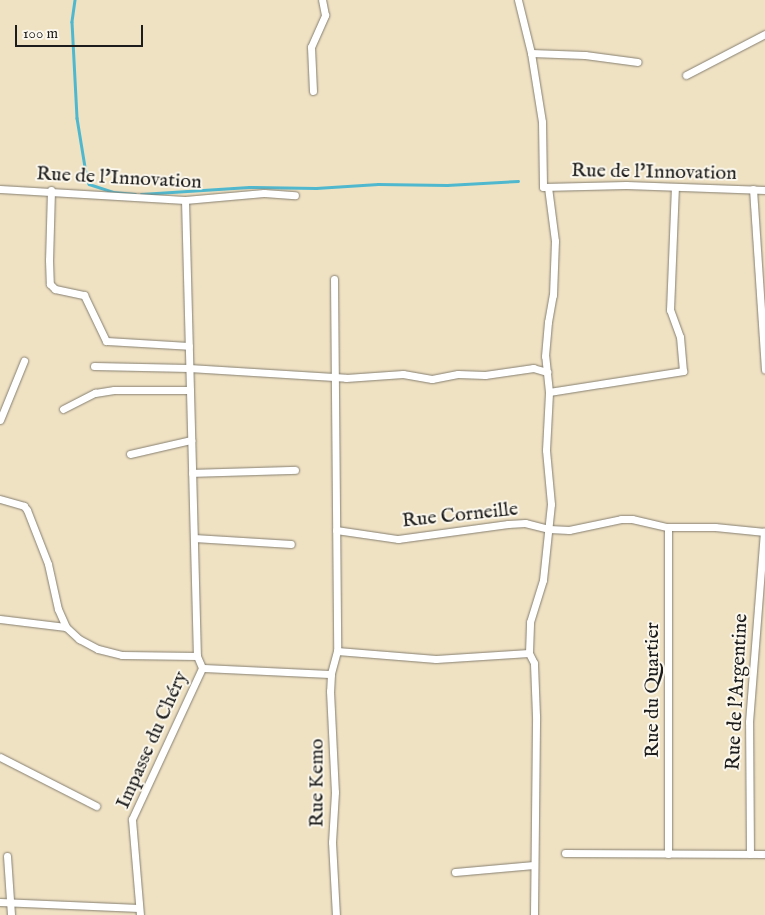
<!DOCTYPE html>
<html>
<head>
<meta charset="utf-8">
<style>
	body { margin:0 }
	#map { position:relative; width:765px; height:915px; overflow:hidden; background:#efe2c3; font-family:"IM FELL English",serif }
	div>[style] { position:absolute }
	.stream>* { height:2.5px; margin:-1.25px; padding:0 1.25px; transform-origin:1.25px; border-radius:1.25px; background:#50b8ce }
	.roads { filter:drop-shadow(0 0 1px #867f70) drop-shadow(0 0 1px #867f70) }
	.street>* { height:7px; margin:-3.5px; padding:0 3.5px; transform-origin:3.5px; border-radius:3.5px; background:#fff }
	span { translate:-50% -50%; white-space:nowrap; text-align:center; line-height:1.15; -webkit-text-stroke:4px #fbf7ec; paint-order:stroke }
	.street-label { font-size:20px; color:#1c1c1c }
	.scale { position:absolute; left:15px; top:25px; width:128px; height:22px; box-sizing:border-box; border:2px solid #1c1c1c; border-top:0; padding-left:6px; font-size:15px; line-height:18px; white-space:nowrap; color:#1c1c1c; -webkit-text-stroke:4px #fbf7ec; paint-order:stroke }
</style>
</head>
<body>
<div id="map">
	<div class="stream">
		<div style="left:75px;top:0;width:22px;rotate:98deg"></div>
		<div style="left:72px;top:22px;width:96px;rotate:87deg"></div>
		<div style="left:77px;top:118px;width:62px;rotate:80.7deg"></div>
		<div style="left:87px;top:179px;width:5px;rotate:68deg"></div>
		<div style="left:89px;top:184px;width:25px;rotate:18deg"></div>
		<div style="left:113px;top:192px;width:22px;rotate:5deg"></div>
		<div style="left:141px;top:194px;width:108px;rotate:-3.7deg"></div>
		<div style="left:249px;top:187px;width:67px;rotate:0.9deg"></div>
		<div style="left:316px;top:188px;width:62px;rotate:-3.7deg"></div>
		<div style="left:378px;top:184px;width:69px;rotate:0.8deg"></div>
		<div style="left:447px;top:185px;width:71px;rotate:-3.2deg"></div>
	</div>
	<div class="roads">
		<div class="street">
			<div style="left:518px;top:0;width:55px;rotate:76.2deg"></div>
			<div style="left:531px;top:53px;width:70px;rotate:80.9deg"></div>
			<div style="left:542px;top:122px;width:65px;rotate:89.1deg"></div>
			<div style="left:543px;top:187px;width:83px;rotate:-1.4deg"></div>
			<div style="left:626px;top:185px;width:139px;rotate:2.1deg"></div>
			<div style="left:531px;top:53px;width:54px;rotate:2.1deg"></div>
			<div style="left:585px;top:55px;width:53px;rotate:7.5deg"></div>
			<div style="left:686px;top:75px;width:89px;rotate:-27.4deg"></div>
			<div style="left:313px;top:91px;width:44px;rotate:-92.6deg"></div>
			<div style="left:311px;top:47px;width:35px;rotate:-66deg"></div>
			<div style="left:325px;top:15px;width:15px;rotate:-101deg"></div>
			<div style="left:0;top:189px;width:185px;rotate:3.4deg"></div>
			<div style="left:185px;top:200px;width:79px;rotate:-5.1deg"></div>
			<div style="left:264px;top:193px;width:31px;rotate:4deg"></div>
			<div style="left:753px;top:189px;width:181px;rotate:86.2deg"></div>
			<div style="left:51px;top:190px;width:70px;rotate:91.6deg"></div>
			<div style="left:49px;top:260px;width:24px;rotate:88deg"></div>
			<div style="left:50px;top:284px;width:7px;rotate:45deg"></div>
			<div style="left:55px;top:289px;width:30px;rotate:12deg"></div>
			<div style="left:84px;top:295px;width:51px;rotate:64.4deg"></div>
			<div style="left:106px;top:341px;width:83px;rotate:3.4deg"></div>
			<div style="left:185px;top:200px;width:456px;rotate:88.5deg"></div>
			<div style="left:197px;top:656px;width:13px;rotate:67deg"></div>
			<div style="left:202px;top:668px;width:129px;rotate:2.7deg"></div>
			<div style="left:334px;top:279px;width:372px;rotate:89.5deg"></div>
			<div style="left:337px;top:651px;width:24px;rotate:105deg"></div>
			<div style="left:331px;top:674px;width:17px;rotate:93deg"></div>
			<div style="left:330px;top:691px;width:101px;rotate:87.2deg"></div>
			<div style="left:335px;top:792px;width:50px;rotate:93.4deg"></div>
			<div style="left:332px;top:842px;width:73px;rotate:86.9deg"></div>
			<div style="left:94px;top:366px;width:95px;rotate:1.2deg"></div>
			<div style="left:189px;top:368px;width:157px;rotate:3.6deg"></div>
			<div style="left:346px;top:378px;width:57px;rotate:-4deg"></div>
			<div style="left:403px;top:374px;width:29px;rotate:10deg"></div>
			<div style="left:432px;top:379px;width:26px;rotate:-11deg"></div>
			<div style="left:458px;top:374px;width:27px;rotate:2deg"></div>
			<div style="left:485px;top:375px;width:49px;rotate:-8.3deg"></div>
			<div style="left:533px;top:368px;width:15px;rotate:16deg"></div>
			<div style="left:549px;top:392px;width:136px;rotate:-8.9deg"></div>
			<div style="left:683px;top:371px;width:34px;rotate:-95deg"></div>
			<div style="left:680px;top:337px;width:29px;rotate:-110deg"></div>
			<div style="left:670px;top:310px;width:123px;rotate:-87.7deg"></div>
			<div style="left:63px;top:409px;width:36px;rotate:-27deg"></div>
			<div style="left:95px;top:393px;width:19px;rotate:-9deg"></div>
			<div style="left:114px;top:390px;width:76px"></div>
			<div style="left:0;top:420px;width:64px;rotate:-67.9deg"></div>
			<div style="left:130px;top:454px;width:63px;rotate:-12.9deg"></div>
			<div style="left:192px;top:473px;width:103px;rotate:-1.7deg"></div>
			<div style="left:0;top:499px;width:25px;rotate:16deg"></div>
			<div style="left:24px;top:506px;width:5px;rotate:53deg"></div>
			<div style="left:27px;top:510px;width:58px;rotate:68.7deg"></div>
			<div style="left:48px;top:564px;width:46px;rotate:77.5deg"></div>
			<div style="left:58px;top:609px;width:20px;rotate:66deg"></div>
			<div style="left:66px;top:627px;width:18px;rotate:43deg"></div>
			<div style="left:79px;top:639px;width:21px;rotate:28deg"></div>
			<div style="left:98px;top:649px;width:25px;rotate:14deg"></div>
			<div style="left:122px;top:655px;width:75px;rotate:0.8deg"></div>
			<div style="left:668px;top:527px;width:327px;rotate:90deg"></div>
			<div style="left:336px;top:530px;width:63px;rotate:8.3deg"></div>
			<div style="left:398px;top:539px;width:111px;rotate:-7.8deg"></div>
			<div style="left:508px;top:524px;width:17px;rotate:-3deg"></div>
			<div style="left:525px;top:523px;width:25px;rotate:14deg"></div>
			<div style="left:549px;top:529px;width:20px;rotate:3deg"></div>
			<div style="left:569px;top:530px;width:53px;rotate:-11.9deg"></div>
			<div style="left:621px;top:519px;width:11px"></div>
			<div style="left:632px;top:519px;width:37px;rotate:13deg"></div>
			<div style="left:668px;top:527px;width:47px"></div>
			<div style="left:715px;top:527px;width:50px;rotate:5.7deg"></div>
			<div style="left:194px;top:538px;width:97px;rotate:3.5deg"></div>
			<div style="left:0;top:619px;width:66px;rotate:6.9deg"></div>
			<div style="left:337px;top:651px;width:99px;rotate:4.6deg"></div>
			<div style="left:436px;top:659px;width:93px;rotate:-3.7deg"></div>
			<div style="left:0;top:757px;width:108px;rotate:27deg"></div>
			<div style="left:565px;top:853px;width:200px;rotate:0.3deg"></div>
			<div style="left:750px;top:854px;width:132px;rotate:-90.4deg"></div>
			<div style="left:749px;top:722px;width:191px;rotate:-85.5deg"></div>
			<div style="left:7px;top:856px;width:59px;rotate:86.1deg"></div>
			<div style="left:455px;top:872px;width:79px;rotate:-5.1deg"></div>
			<div style="left:0;top:902px;width:139px;rotate:2.5deg"></div>
			<div style="left:140px;top:915px;width:96px;rotate:-94.8deg"></div>
			<div style="left:132px;top:819px;width:166px;rotate:-65.1deg"></div>
			<div style="left:534px;top:915px;width:199px;rotate:-89.4deg"></div>
			<div style="left:536px;top:716px;width:53px;rotate:-92.2deg"></div>
			<div style="left:534px;top:663px;width:11px;rotate:-117deg"></div>
			<div style="left:529px;top:653px;width:31px;rotate:-88deg"></div>
			<div style="left:530px;top:622px;width:44px;rotate:-72.8deg"></div>
			<div style="left:543px;top:580px;width:76px;rotate:-84deg"></div>
			<div style="left:551px;top:504px;width:54px;rotate:-95.3deg"></div>
			<div style="left:546px;top:450px;width:58px;rotate:-87deg"></div>
			<div style="left:549px;top:392px;width:36px;rotate:-96deg"></div>
			<div style="left:545px;top:356px;width:34px;rotate:-85deg"></div>
			<div style="left:548px;top:322px;width:27px;rotate:-80deg"></div>
			<div style="left:553px;top:295px;width:54px;rotate:-87.9deg"></div>
			<div style="left:555px;top:241px;width:54px;rotate:-97.4deg"></div>
		</div>
	</div>
	<div class="street-label">
		<span style="left:654px;top:172px;rotate:1deg">Rue de l'Innovation</span>
		<span style="left:119px;top:178px;rotate:3deg">Rue de l'Innovation</span>
		<span style="left:460px;top:515px;rotate:-6deg">Rue Corneille</span>
		<span style="left:652px;top:690px;rotate:-90deg">Rue du Quartier</span>
		<span style="left:737px;top:692px;rotate:-87deg">Rue de l'Argentine</span>
		<span style="left:152px;top:740px;rotate:-66deg">Impasse du Chéry</span>
		<span style="left:317px;top:783px;rotate:-90deg">Rue Kemo</span>
	</div>
	<div class="scale">100 m</div>
</div>
</body>
</html>
